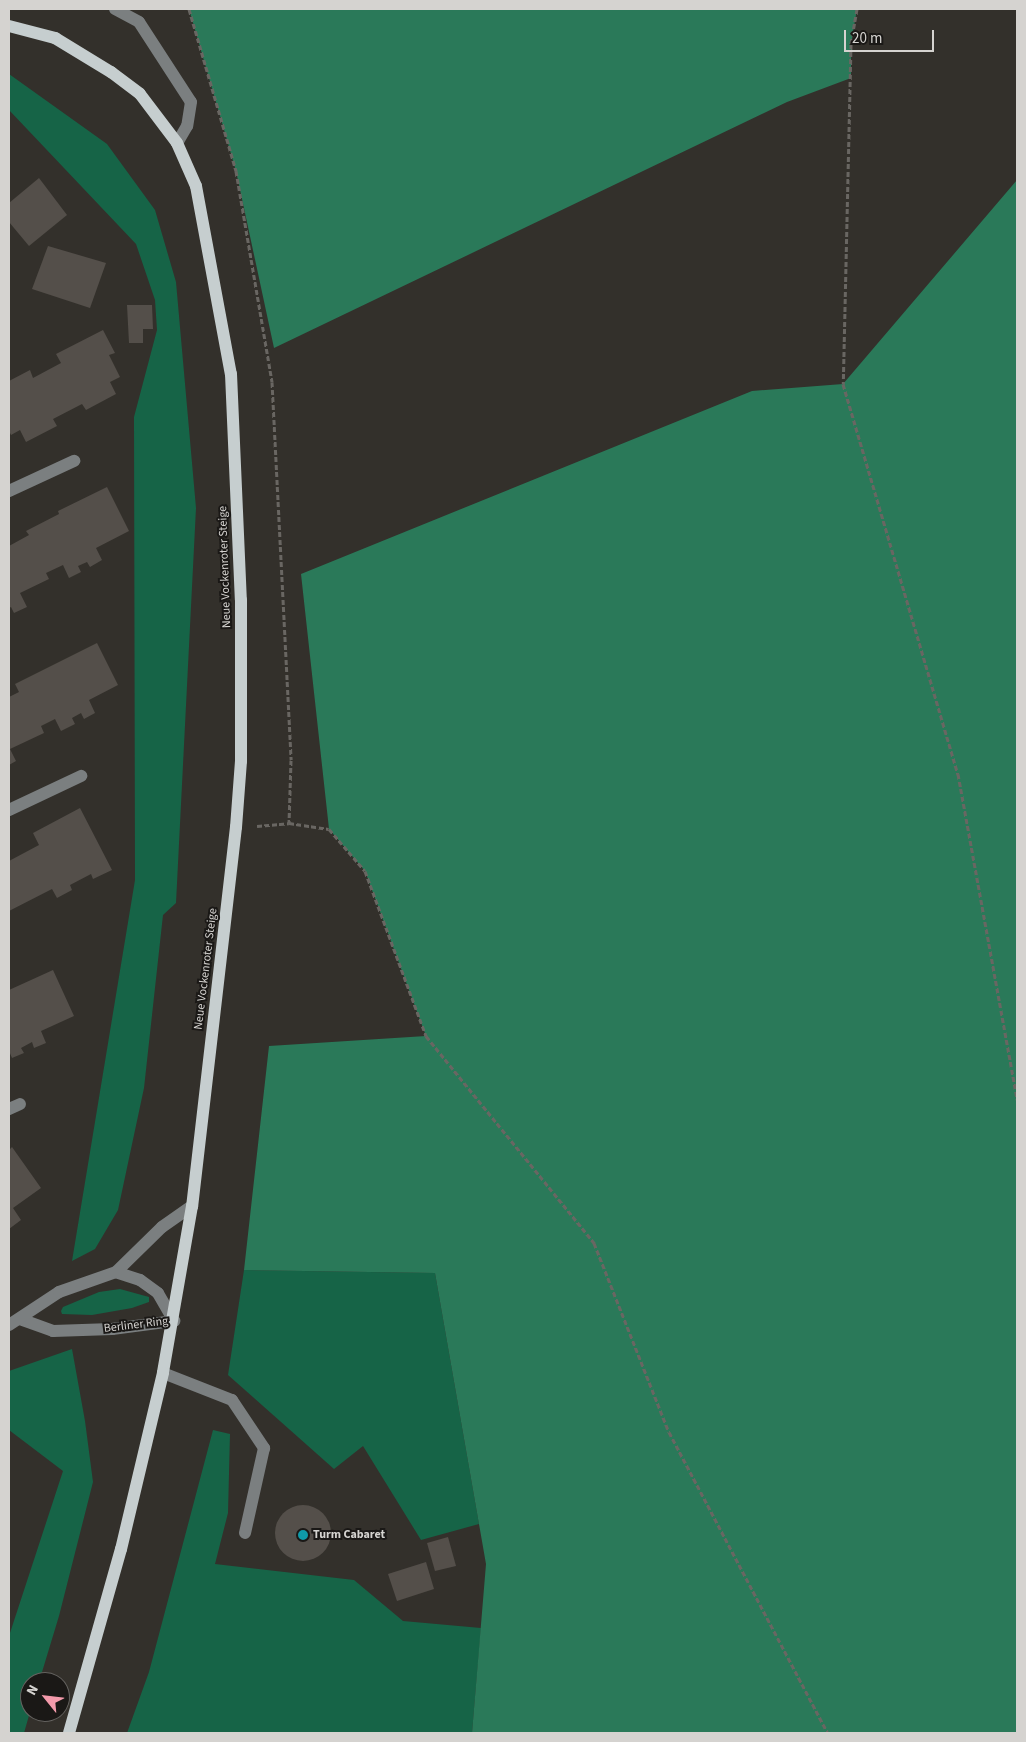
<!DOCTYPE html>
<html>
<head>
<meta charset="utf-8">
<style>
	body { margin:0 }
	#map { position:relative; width:1026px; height:1742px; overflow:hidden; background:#33302b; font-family:"Source Sans 3",sans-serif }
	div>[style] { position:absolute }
	.green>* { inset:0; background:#166447 }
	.forest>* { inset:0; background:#2a7959 }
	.building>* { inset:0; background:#544f4a }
	.round { border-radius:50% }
	.path>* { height:3px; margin-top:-1.5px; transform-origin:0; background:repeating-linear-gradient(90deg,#696662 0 5px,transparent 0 7.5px) }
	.minor>* { height:12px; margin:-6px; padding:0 6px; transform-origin:6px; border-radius:6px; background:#7b7f80 }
	.major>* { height:12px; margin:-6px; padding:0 6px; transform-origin:6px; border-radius:6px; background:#c6cecf }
	.dots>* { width:14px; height:14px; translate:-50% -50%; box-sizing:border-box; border:2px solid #1a1816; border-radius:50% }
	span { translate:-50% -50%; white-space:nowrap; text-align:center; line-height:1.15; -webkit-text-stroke:4px #1a1816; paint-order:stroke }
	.street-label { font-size:12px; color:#d5d3d0 }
	.poi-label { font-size:12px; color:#d5d3d0; font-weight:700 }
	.left { translate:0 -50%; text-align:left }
	.frame { position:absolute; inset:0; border:10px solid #d5d3d0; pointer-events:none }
	.north { position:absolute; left:20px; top:1672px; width:50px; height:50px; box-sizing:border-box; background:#1a1816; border:1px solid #656360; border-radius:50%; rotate:299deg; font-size:14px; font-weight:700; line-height:20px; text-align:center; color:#d5d3d0 }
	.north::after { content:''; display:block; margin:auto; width:18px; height:22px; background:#f39aab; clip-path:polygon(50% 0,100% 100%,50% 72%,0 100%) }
	.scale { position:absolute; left:844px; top:30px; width:90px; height:22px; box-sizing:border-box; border:2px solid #d5d3d0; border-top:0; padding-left:6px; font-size:15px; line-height:18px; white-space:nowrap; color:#d5d3d0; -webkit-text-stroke:4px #1a1816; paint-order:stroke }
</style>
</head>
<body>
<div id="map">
	<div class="green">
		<div style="clip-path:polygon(9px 74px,107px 144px,155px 210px,176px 282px,196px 508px,176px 903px,163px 915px,144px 1088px,118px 1210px,95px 1249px,72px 1261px,135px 880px,134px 417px,157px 330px,155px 300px,136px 244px,9px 110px)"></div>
		<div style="clip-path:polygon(244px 1270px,435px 1273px,479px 1524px,421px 1540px,363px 1446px,334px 1469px,228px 1375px)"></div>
		<div style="clip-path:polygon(120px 1289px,149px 1297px,149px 1302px,132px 1308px,92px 1315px,62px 1314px,61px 1311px,63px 1307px,99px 1292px)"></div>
		<div style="clip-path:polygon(72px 1349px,85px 1421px,93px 1482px,59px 1616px,39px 1682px,30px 1682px,30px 1712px,24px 1733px,9px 1733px,9px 1636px,63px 1471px,9px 1430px,9px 1371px)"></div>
		<div style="clip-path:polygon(213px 1430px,230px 1434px,228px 1513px,215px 1564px,354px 1580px,403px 1621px,481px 1628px,472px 1733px,127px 1733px,149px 1672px)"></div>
	</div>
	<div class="forest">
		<div style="clip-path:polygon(189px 9px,857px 9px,851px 44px,851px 78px,787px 102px,274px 348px,236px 171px)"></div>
		<div style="clip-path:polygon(1017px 180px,1017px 1733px,472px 1733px,486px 1564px,435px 1273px,244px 1270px,269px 1046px,426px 1036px,365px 871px,329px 829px,301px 574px,752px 391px,843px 384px)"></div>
	</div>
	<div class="building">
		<div style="clip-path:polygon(39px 178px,67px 215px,29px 246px,9px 222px,9px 203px)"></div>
		<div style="clip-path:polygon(48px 246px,106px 263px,90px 308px,32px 289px)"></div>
		<div style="clip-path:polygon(127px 305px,152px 305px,153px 329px,143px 329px,143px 343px,129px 343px)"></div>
		<div style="clip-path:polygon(103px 330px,115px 353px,109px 355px,120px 377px,110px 382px,116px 394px,86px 410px,82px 404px,53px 419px,57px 426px,26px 442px,20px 430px,11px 435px,9px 431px,9px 381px,30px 370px,33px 378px,61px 363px,56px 354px)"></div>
		<div style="clip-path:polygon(107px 487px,129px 531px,96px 548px,102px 560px,90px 567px,87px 562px,78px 566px,81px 572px,69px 578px,63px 565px,46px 573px,49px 579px,20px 593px,27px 607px,14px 613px,11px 607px,9px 608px,9px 546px,29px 535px,26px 531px,59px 514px,58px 511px)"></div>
		<div style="clip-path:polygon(97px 643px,118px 685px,89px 700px,95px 713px,84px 719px,81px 713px,72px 718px,75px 724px,61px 731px,55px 719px,41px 726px,44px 733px,10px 749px,16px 761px,9px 765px,9px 697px,19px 692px,15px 684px)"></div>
		<div style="clip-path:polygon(80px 808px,112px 870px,93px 879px,91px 874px,70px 885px,72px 890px,57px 898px,52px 889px,9px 911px,9px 861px,39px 845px,33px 833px)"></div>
		<div style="clip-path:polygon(53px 970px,74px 1016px,41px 1031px,46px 1043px,34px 1048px,32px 1042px,21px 1048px,24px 1053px,12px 1058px,9px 1051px,9px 990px)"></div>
		<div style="clip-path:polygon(12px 1147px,41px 1188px,13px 1208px,21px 1220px,9px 1229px,9px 1150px)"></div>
		<div class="round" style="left:275px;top:1505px;width:56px;height:56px"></div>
		<div style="clip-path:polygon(448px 1537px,456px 1566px,435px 1571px,427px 1543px)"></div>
		<div style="clip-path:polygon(426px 1562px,434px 1589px,397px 1601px,388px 1574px)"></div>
	</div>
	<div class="path">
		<div style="left:189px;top:9px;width:169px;rotate:73.8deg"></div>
		<div style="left:236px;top:171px;width:214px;rotate:80.3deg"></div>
		<div style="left:272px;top:382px;width:378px;rotate:87.1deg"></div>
		<div style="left:291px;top:760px;width:63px;rotate:91.8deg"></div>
		<div style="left:857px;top:9px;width:36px;rotate:100deg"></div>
		<div style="left:851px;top:44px;width:340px;rotate:91.3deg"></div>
		<div style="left:843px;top:384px;width:407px;rotate:73.6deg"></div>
		<div style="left:958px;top:774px;width:331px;rotate:79.7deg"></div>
		<div style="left:257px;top:826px;width:32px;rotate:-5deg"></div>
		<div style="left:289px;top:823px;width:40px;rotate:8.5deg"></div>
		<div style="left:329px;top:829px;width:55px;rotate:49.4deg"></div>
		<div style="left:365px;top:871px;width:176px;rotate:69.7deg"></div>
		<div style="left:426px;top:1036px;width:267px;rotate:50.9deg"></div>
		<div style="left:594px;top:1243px;width:203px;rotate:68.4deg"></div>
		<div style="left:669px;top:1432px;width:340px;rotate:62.2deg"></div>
	</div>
	<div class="minor">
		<div style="left:115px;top:9px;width:27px;rotate:28deg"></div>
		<div style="left:139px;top:22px;width:95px;rotate:57deg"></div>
		<div style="left:191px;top:102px;width:24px;rotate:99deg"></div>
		<div style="left:187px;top:126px;width:20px;rotate:120deg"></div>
		<div style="left:9px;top:491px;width:72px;rotate:-24.8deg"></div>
		<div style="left:9px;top:810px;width:80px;rotate:-25.3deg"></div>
		<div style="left:9px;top:1109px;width:12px;rotate:-24deg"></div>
		<div style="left:20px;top:1319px;width:35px;rotate:20deg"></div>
		<div style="left:53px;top:1331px;width:59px;rotate:-1.9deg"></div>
		<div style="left:112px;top:1329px;width:63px;rotate:-7.4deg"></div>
		<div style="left:174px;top:1321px;width:32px;rotate:-120deg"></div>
		<div style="left:158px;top:1293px;width:22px;rotate:-144deg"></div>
		<div style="left:140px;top:1280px;width:25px;rotate:-162deg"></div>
		<div style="left:9px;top:1325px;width:60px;rotate:-33.4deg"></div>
		<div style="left:59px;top:1292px;width:60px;rotate:-19.3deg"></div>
		<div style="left:116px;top:1272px;width:64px;rotate:-44.4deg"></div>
		<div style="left:162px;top:1227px;width:37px;rotate:-35deg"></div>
		<div style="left:163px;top:1373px;width:74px;rotate:21.4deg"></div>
		<div style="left:232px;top:1400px;width:58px;rotate:56.3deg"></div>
		<div style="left:264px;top:1448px;width:87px;rotate:102.6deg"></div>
	</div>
	<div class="major">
		<div style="left:9px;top:26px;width:48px;rotate:14.6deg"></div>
		<div style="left:55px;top:38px;width:66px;rotate:31.3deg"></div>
		<div style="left:111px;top:72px;width:36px;rotate:37deg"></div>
		<div style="left:140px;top:94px;width:61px;rotate:52.9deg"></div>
		<div style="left:177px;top:143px;width:47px;rotate:66.2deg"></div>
		<div style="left:196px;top:186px;width:191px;rotate:79.5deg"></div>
		<div style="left:231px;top:374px;width:226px;rotate:87.5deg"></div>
		<div style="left:241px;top:600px;width:161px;rotate:90deg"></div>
		<div style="left:241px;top:761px;width:66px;rotate:94.3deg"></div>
		<div style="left:236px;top:827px;width:382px;rotate:96.6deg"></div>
		<div style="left:192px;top:1206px;width:169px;rotate:99.9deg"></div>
		<div style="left:163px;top:1373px;width:181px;rotate:103.4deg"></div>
		<div style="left:121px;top:1549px;width:191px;rotate:105.8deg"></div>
	</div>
	<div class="dots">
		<div style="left:303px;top:1535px;background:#0f9aa8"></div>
	</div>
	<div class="street-label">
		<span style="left:225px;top:567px;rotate:-92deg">Neue Vockenroter Steige</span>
		<span style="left:206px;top:969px;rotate:-83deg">Neue Vockenroter Steige</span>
		<span style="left:136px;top:1325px;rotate:-7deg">Berliner Ring</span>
	</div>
	<div class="poi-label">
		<span class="left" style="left:313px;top:1535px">Turm Cabaret</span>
	</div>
	<div class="frame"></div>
	<div class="north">N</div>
	<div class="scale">20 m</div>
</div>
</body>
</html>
